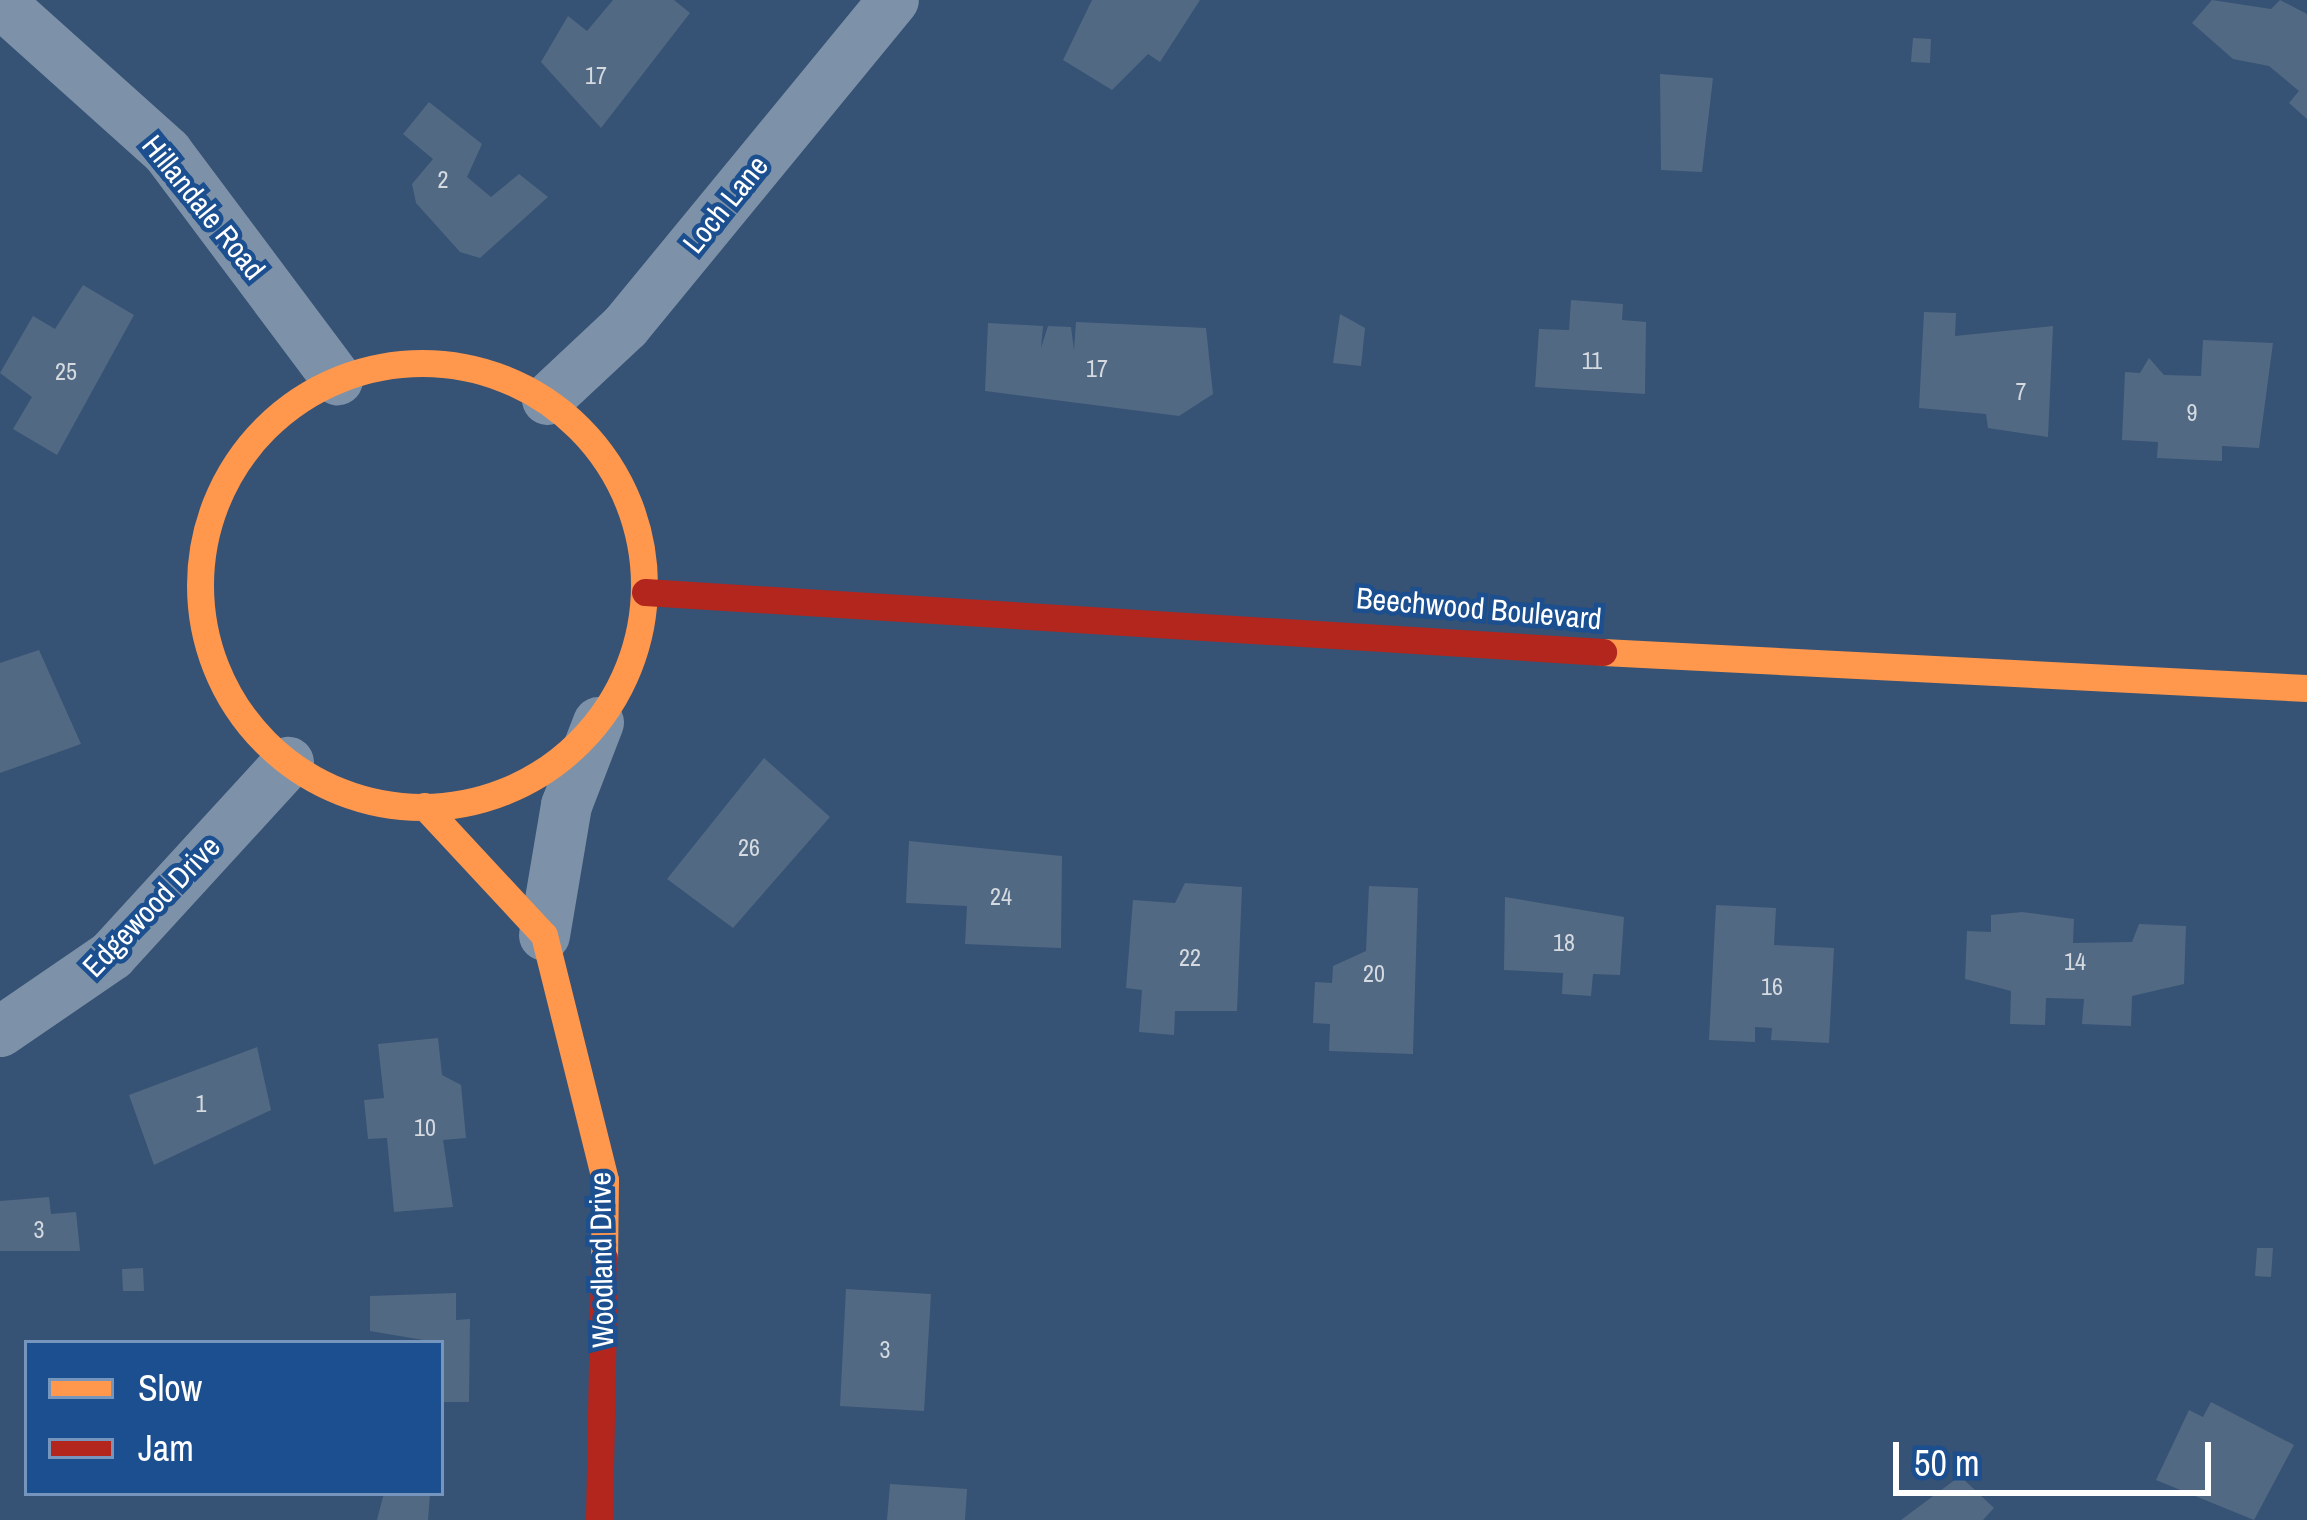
<!DOCTYPE html>
<html>
<head>
<meta charset="utf-8">
<style>
	body { margin:0 }
	#map { position:relative; width:2307px; height:1520px; overflow:hidden; background:#365274; font-family:"Archivo Narrow",sans-serif }
	div>[style] { position:absolute }
	.building>* { inset:0; background:#526984 }
	.street>* { height:51px; margin:-25.5px; padding:0 25.5px; transform-origin:25.5px; border-radius:25.5px; background:#7d92a8 }
	.slow>* { height:27px; margin:-13.5px; padding:0 13.5px; transform-origin:13.5px; border-radius:13.5px; background:#ff974d }
	.slow>.ring { margin:-13.5px; padding:0; box-sizing:content-box; background:none; border:27px solid #ff974d; border-radius:50% }
	.jam>* { height:27px; margin:-13.5px; padding:0 13.5px; transform-origin:13.5px; border-radius:13.5px; background:#b3261e }
	span { translate:-50% -50%; white-space:nowrap; text-align:center; line-height:1.15; -webkit-text-stroke:9px #1b4f8f; paint-order:stroke }
	.number-label { font-size:24px; color:#d4dae0 }
	.number-label span { -webkit-text-stroke-width:0 }
	.street-label { font-size:30px; color:#fff }
	.legend { position:absolute; left:24px; top:1340px; width:420px; height:156px; box-sizing:border-box; background:#1b4f8f; border:3px solid #7695bc; margin:0; padding:15px 21px; list-style:none; font-size:36px; color:#fff }
	.legend li { display:flex; align-items:center; gap:24px; height:60px }
	.legend b { width:60px; border:3px solid #7695bc }
	.scale { position:absolute; left:1893px; top:1442px; width:318px; height:54px; box-sizing:border-box; border:6px solid #fff; border-top:0; padding-left:15px; font-size:36px; line-height:42px; white-space:nowrap; color:#fff; -webkit-text-stroke:9px #1b4f8f; paint-order:stroke }
</style>
</head>
<body>
<div id="map">
	<div class="building">
		<div style="clip-path:polygon(613px 0,674px 0,690px 13px,601px 128px,541px 62px,568px 16px,587px 31px)"></div>
		<div style="clip-path:polygon(1092px 0,1200px 0,1160px 62px,1148px 54px,1112px 90px,1063px 60px)"></div>
		<div style="clip-path:polygon(2212px 0,2271px 9px,2280px 0,2307px 14px,2307px 119px,2289px 103px,2299px 91px,2269px 66px,2233px 59px,2192px 23px)"></div>
		<div style="clip-path:polygon(1913px 38px,1931px 39px,1930px 63px,1911px 62px)"></div>
		<div style="clip-path:polygon(1660px 74px,1713px 78px,1702px 172px,1661px 170px)"></div>
		<div style="clip-path:polygon(429px 102px,482px 144px,467px 177px,491px 197px,519px 174px,548px 197px,480px 258px,460px 252px,416px 203px,412px 184px,433px 159px,403px 134px)"></div>
		<div style="clip-path:polygon(83px 285px,134px 315px,57px 455px,13px 429px,32px 397px,0 373px,33px 316px,55px 329px)"></div>
		<div style="clip-path:polygon(1571px 300px,1623px 304px,1622px 320px,1646px 322px,1645px 394px,1535px 387px,1539px 329px,1569px 330px)"></div>
		<div style="clip-path:polygon(1924px 312px,1956px 313px,1955px 336px,2053px 326px,2048px 437px,1988px 428px,1986px 414px,1919px 408px)"></div>
		<div style="clip-path:polygon(1340px 314px,1365px 328px,1361px 366px,1333px 363px)"></div>
		<div style="clip-path:polygon(1076px 322px,1206px 328px,1213px 394px,1179px 416px,985px 391px,988px 323px,1043px 326px,1041px 348px,1048px 326px,1071px 327px,1074px 350px)"></div>
		<div style="clip-path:polygon(2203px 340px,2273px 343px,2259px 448px,2222px 446px,2222px 461px,2157px 458px,2158px 442px,2122px 440px,2125px 372px,2140px 373px,2149px 358px,2164px 375px,2201px 376px)"></div>
		<div style="clip-path:polygon(39px 650px,81px 744px,0 773px,0 663px)"></div>
		<div style="clip-path:polygon(764px 758px,830px 817px,733px 928px,667px 879px)"></div>
		<div style="clip-path:polygon(909px 841px,1062px 856px,1061px 948px,965px 944px,967px 906px,906px 903px)"></div>
		<div style="clip-path:polygon(1185px 883px,1242px 887px,1237px 1011px,1175px 1011px,1174px 1035px,1139px 1032px,1142px 990px,1126px 988px,1133px 900px,1175px 903px)"></div>
		<div style="clip-path:polygon(1369px 886px,1418px 888px,1413px 1054px,1329px 1051px,1330px 1024px,1313px 1023px,1315px 982px,1332px 983px,1333px 966px,1366px 951px)"></div>
		<div style="clip-path:polygon(1505px 897px,1624px 917px,1620px 975px,1593px 974px,1591px 996px,1562px 994px,1563px 973px,1504px 970px)"></div>
		<div style="clip-path:polygon(1716px 905px,1776px 908px,1774px 945px,1834px 948px,1829px 1043px,1771px 1040px,1772px 1028px,1755px 1027px,1755px 1042px,1709px 1040px)"></div>
		<div style="clip-path:polygon(2022px 912px,2074px 919px,2073px 943px,2132px 942px,2139px 924px,2186px 926px,2184px 984px,2132px 996px,2131px 1026px,2082px 1024px,2084px 999px,2046px 998px,2045px 1025px,2010px 1024px,2011px 991px,1965px 979px,1967px 931px,1991px 932px,1991px 915px)"></div>
		<div style="clip-path:polygon(438px 1038px,442px 1075px,461px 1085px,466px 1138px,443px 1140px,453px 1207px,394px 1212px,387px 1138px,368px 1139px,364px 1100px,384px 1098px,378px 1044px)"></div>
		<div style="clip-path:polygon(257px 1047px,271px 1110px,154px 1165px,129px 1095px)"></div>
		<div style="clip-path:polygon(49px 1197px,51px 1214px,76px 1212px,80px 1251px,0 1251px,0 1201px)"></div>
		<div style="clip-path:polygon(2257px 1248px,2273px 1248px,2271px 1277px,2255px 1276px)"></div>
		<div style="clip-path:polygon(143px 1268px,144px 1291px,123px 1291px,122px 1269px)"></div>
		<div style="clip-path:polygon(846px 1289px,931px 1294px,924px 1411px,840px 1406px)"></div>
		<div style="clip-path:polygon(456px 1293px,456px 1320px,470px 1319px,469px 1402px,441px 1402px,441px 1343px,370px 1331px,370px 1296px)"></div>
		<div style="clip-path:polygon(2211px 1402px,2294px 1445px,2254px 1520px,2156px 1480px,2189px 1410px,2203px 1417px)"></div>
		<div style="clip-path:polygon(1960px 1476px,1994px 1508px,1983px 1520px,1901px 1520px)"></div>
		<div style="clip-path:polygon(890px 1484px,967px 1489px,965px 1520px,887px 1520px)"></div>
		<div style="clip-path:polygon(384px 1493px,430px 1494px,428px 1520px,377px 1520px)"></div>
	</div>
	<div class="street">
		<div style="left:0;top:2px;width:224px;rotate:41.9deg"></div>
		<div style="left:167px;top:152px;width:284px;rotate:53.2deg"></div>
		<div style="left:547px;top:399px;width:107px;rotate:-43.1deg"></div>
		<div style="left:625px;top:326px;width:422px;rotate:-50.6deg"></div>
		<div style="left:544px;top:935px;width:132px;rotate:-80.4deg"></div>
		<div style="left:566px;top:805px;width:89px;rotate:-68.9deg"></div>
		<div style="left:0;top:1031px;width:135px;rotate:-34.4deg"></div>
		<div style="left:111px;top:955px;width:262px;rotate:-47.5deg"></div>
	</div>
	<div class="slow">
		<div class="ring" style="left:200px;top:363px;width:417px;height:417px"></div>
		<div style="left:1603px;top:652px;width:705px;rotate:2.93deg"></div>
		<div style="left:424px;top:806px;width:176px;rotate:47.1deg"></div>
		<div style="left:544px;top:935px;width:252px;rotate:76deg"></div>
		<div style="left:605px;top:1180px;width:78px;rotate:90.7deg"></div>
	</div>
	<div class="jam">
		<div style="left:645px;top:592px;width:960px;rotate:3.58deg"></div>
		<div style="left:599px;top:1520px;width:262px;rotate:-88.9deg"></div>
	</div>
	<div class="number-label">
		<span style="left:596px;top:76px">17</span>
		<span style="left:443px;top:180px">2</span>
		<span style="left:1592px;top:361px">11</span>
		<span style="left:1097px;top:369px">17</span>
		<span style="left:66px;top:372px">25</span>
		<span style="left:2021px;top:392px">7</span>
		<span style="left:2192px;top:413px">9</span>
		<span style="left:749px;top:848px">26</span>
		<span style="left:1001px;top:897px">24</span>
		<span style="left:1564px;top:943px">18</span>
		<span style="left:1190px;top:958px">22</span>
		<span style="left:2075px;top:962px">14</span>
		<span style="left:1374px;top:974px">20</span>
		<span style="left:1772px;top:987px">16</span>
		<span style="left:201px;top:1104px">1</span>
		<span style="left:425px;top:1128px">10</span>
		<span style="left:39px;top:1230px">3</span>
		<span style="left:885px;top:1350px">3</span>
	</div>
	<div class="street-label">
		<span style="left:725px;top:204px;rotate:-51deg">Loch Lane</span>
		<span style="left:204px;top:207px;rotate:51deg">Hillandale Road</span>
		<span style="left:1479px;top:608px;rotate:5deg">Beechwood Boulevard</span>
		<span style="left:151px;top:906px;rotate:-46deg">Edgewood Drive</span>
		<span style="left:601px;top:1260px;rotate:-91deg">Woodland Drive</span>
	</div>
	<ul class="legend">
	<li><b style="height:15px;background:#ff974d"></b>Slow</li>
	<li><b style="height:15px;background:#b3261e"></b>Jam</li>
	</ul>
	<div class="scale">50 m</div>
</div>
</body>
</html>
